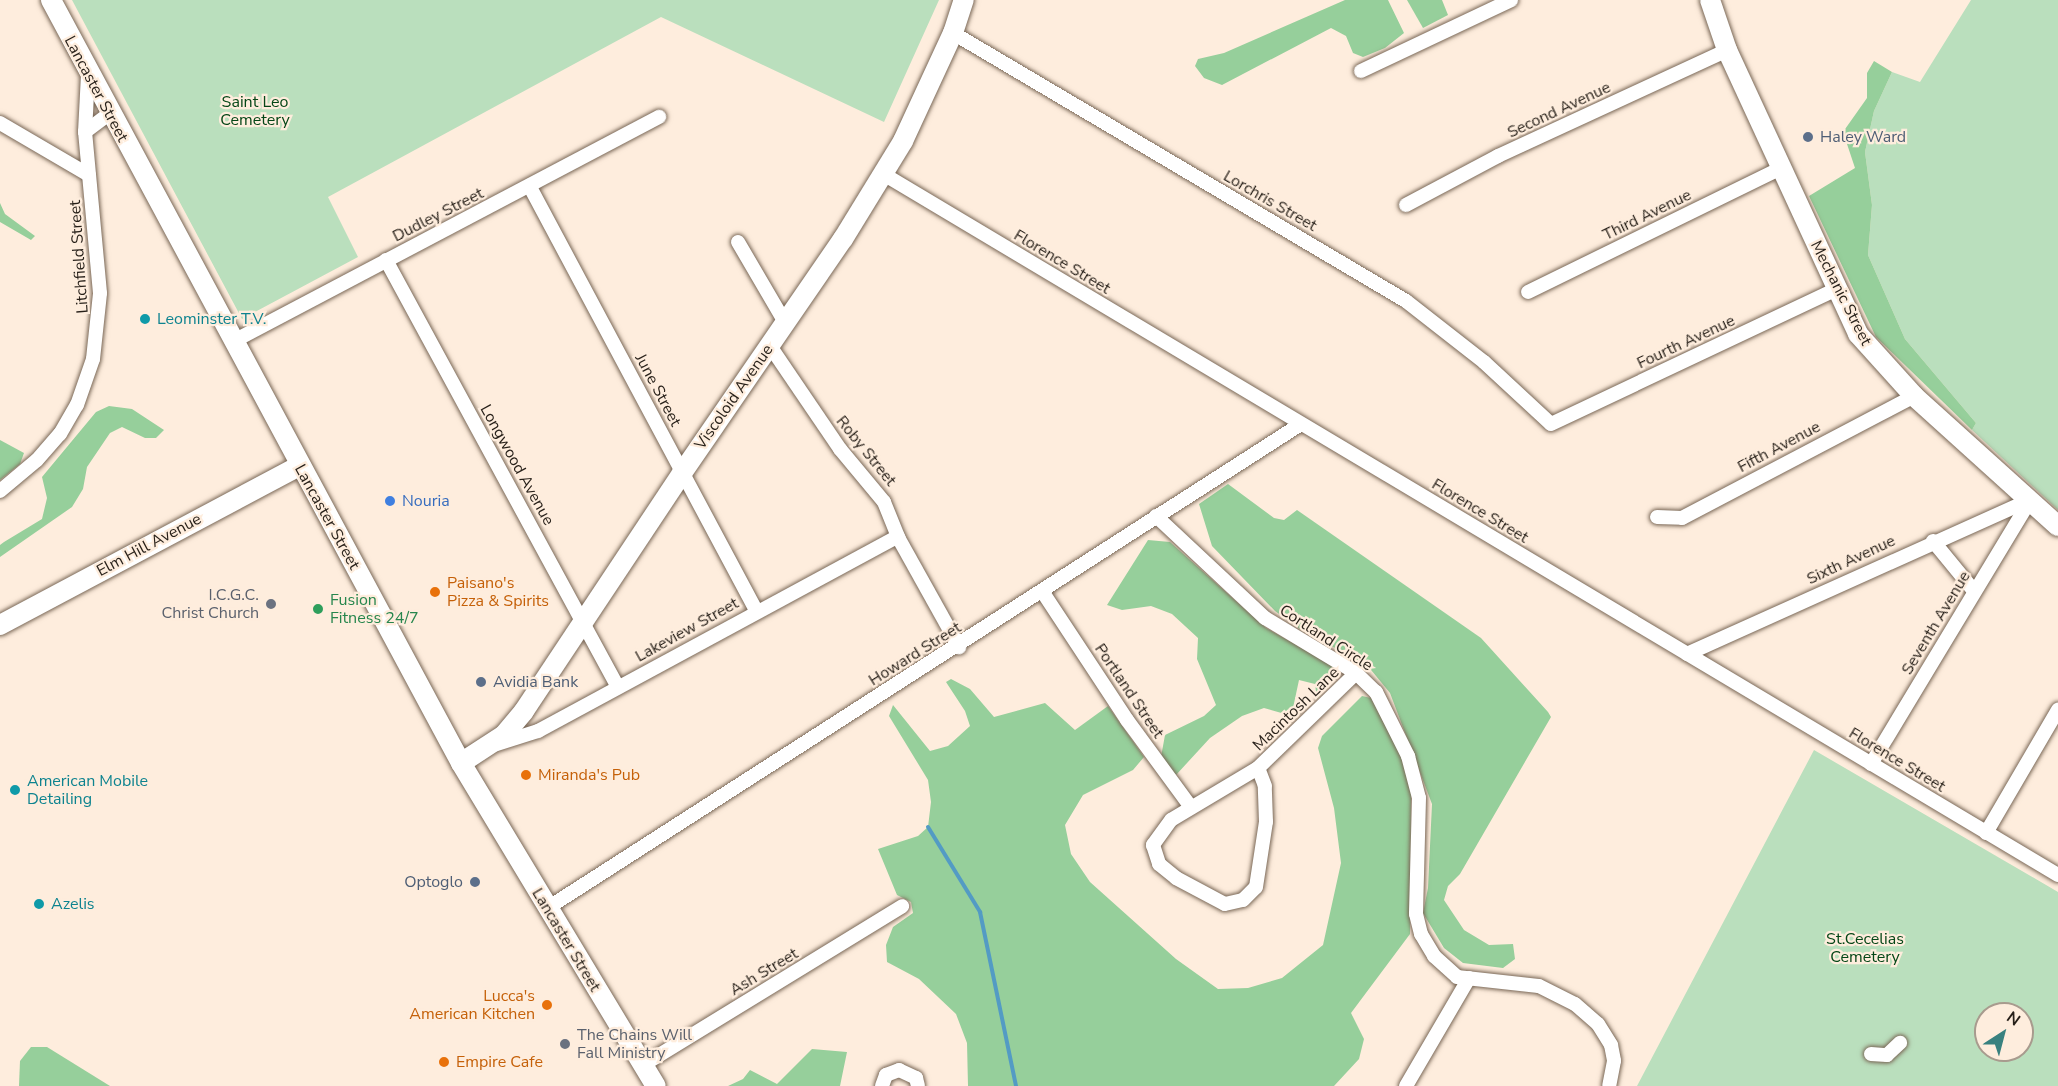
<!DOCTYPE html>
<html>
<head>
<meta charset="utf-8">
<style>
	body { margin:0 }
	#map { position:relative; width:2058px; height:1086px; overflow:hidden; background:#feeddd; font-family:"Nunito Sans",sans-serif }
	div>[style] { position:absolute }
	.green>* { inset:0; background:#badfbd }
	.forest>* { inset:0; background:#96cf9b }
	.stream>* { height:4px; margin:-2px; padding:0 2px; transform-origin:2px; border-radius:2px; background:#539bc4 }
	.roads { filter:drop-shadow(0 0 2px #796756) drop-shadow(0 0 2px #796756) }
	.minor>* { height:14px; margin:-7px; padding:0 7px; transform-origin:7px; border-radius:7px; background:#fff }
	.secondary>* { height:20px; margin:-10px; padding:0 10px; transform-origin:10px; border-radius:10px; background:#fff }
	.dots>* { width:16px; height:16px; translate:-50% -50%; box-sizing:border-box; border:3px solid #feeddd; border-radius:50% }
	span { translate:-50% -50%; white-space:nowrap; text-align:center; line-height:1.15; -webkit-text-stroke:4.5px #feeddd; paint-order:stroke }
	.street-label { font-size:16px; color:#261f18 }
	.park-label { font-size:16px; color:#044616 }
	.service-label { font-size:16px; color:#4e5e75 }
	.left { translate:0 -50%; text-align:left }
	.right { translate:-100% -50%; text-align:right }
	.culture-label { font-size:16px; color:#0d838f }
	.shop-label { font-size:16px; color:#366cbe }
	.food-label { font-size:16px; color:#c56008 }
	.worship-label { font-size:16px; color:#5b616d }
	.leisure-label { font-size:16px; color:#27864d }
	.north { position:absolute; left:1974px; top:1002px; width:60px; height:60px; box-sizing:border-box; background:#feeddd; border:2px solid #a89b8e; border-radius:50%; rotate:36deg; font-size:16px; font-weight:700; line-height:24px; text-align:center; color:#261f18 }
	.north::after { content:''; display:block; margin:auto; width:21px; height:27px; background:#39817f; clip-path:polygon(50% 0,100% 100%,50% 72%,0 100%) }
</style>
</head>
<body>
<div id="map">
	<div class="green">
		<div style="clip-path:polygon(72px 0,939px 0,884px 122px,661px 17px,328px 197px,358px 257px,242px 319px)"></div>
		<div style="clip-path:polygon(1971px 0,2058px 0,2058px 510px,1972px 430px,1976px 423px,1905px 339px,1868px 255px,1872px 205px,1865px 152px,1874px 111px,1892px 72px,1920px 82px)"></div>
		<div style="clip-path:polygon(evenodd,1814px 750px,2058px 892px,2058px 1086px,1637px 1086px,1814px 750px,1986px 1014px,2022px 1014px,2022px 1050px,1986px 1050px,1986px 1014px)"></div>
	</div>
	<div class="forest">
		<div style="clip-path:polygon(1345px 0,1388px 0,1404px 33px,1385px 48px,1363px 57px,1353px 53px,1346px 36px,1331px 28px,1222px 85px,1204px 78px,1195px 66px,1198px 59px,1224px 53px)"></div>
		<div style="clip-path:polygon(1407px 0,1442px 0,1448px 15px,1423px 28px)"></div>
		<div style="clip-path:polygon(1874px 61px,1892px 72px,1874px 111px,1865px 152px,1872px 205px,1868px 255px,1905px 339px,1976px 423px,1972px 430px,1876px 337px,1809px 196px,1855px 168px,1843px 132px,1867px 98px,1867px 73px)"></div>
		<div style="clip-path:polygon(0 203px,5px 214px,35px 236px,31px 240px,0 222px)"></div>
		<div style="clip-path:polygon(109px 406px,132px 409px,164px 430px,156px 438px,145px 438px,122px 427px,110px 433px,87px 467px,83px 489px,72px 507px,0 557px,0 545px,4px 542px,42px 519px,47px 498px,42px 477px,96px 412px)"></div>
		<div style="clip-path:polygon(0 440px,24px 453px,20px 464px,0 480px)"></div>
		<div style="clip-path:polygon(1228px 484px,1274px 518px,1284px 520px,1297px 510px,1481px 638px,1548px 712px,1551px 717px,1460px 874px,1448px 886px,1444px 900px,1464px 930px,1489px 945px,1513px 944px,1515px 959px,1503px 968px,1463px 963px,1444px 948px,1423px 913px,1428px 888px,1432px 804px,1390px 693px,1367px 665px,1301px 630px,1275px 611px,1212px 546px,1199px 504px)"></div>
		<div style="clip-path:polygon(1148px 540px,1170px 542px,1266px 628px,1336px 667px,1333px 680px,1317px 699px,1315px 684px,1299px 680px,1293px 708px,1285px 714px,1264px 708px,1242px 716px,1210px 738px,1176px 775px,1161px 757px,1165px 735px,1204px 716px,1216px 705px,1197px 659px,1198px 638px,1172px 614px,1151px 606px,1122px 610px,1107px 605px)"></div>
		<div style="clip-path:polygon(951px 679px,970px 689px,994px 717px,1045px 703px,1075px 730px,1108px 706px,1144px 757px,1133px 770px,1083px 795px,1065px 825px,1071px 854px,1090px 882px,1176px 959px,1218px 989px,1248px 988px,1282px 978px,1323px 945px,1341px 863px,1334px 808px,1318px 748px,1322px 736px,1362px 696px,1371px 698px,1405px 764px,1411px 792px,1410px 934px,1351px 1013px,1364px 1039px,1359px 1059px,1334px 1086px,968px 1086px,967px 1043px,956px 1014px,919px 979px,887px 962px,886px 945px,893px 927px,913px 913px,911px 902px,897px 895px,878px 849px,918px 836px,928px 827px,931px 802px,928px 780px,889px 716px,893px 705px,930px 751px,948px 746px,970px 726px,965px 711px,946px 682px)"></div>
		<div style="clip-path:polygon(31px 1047px,47px 1047px,110px 1086px,19px 1086px,20px 1061px)"></div>
		<div style="clip-path:polygon(812px 1049px,847px 1052px,840px 1086px,728px 1086px,743px 1079px,750px 1070px,777px 1084px)"></div>
	</div>
	<div class="stream">
		<div style="left:928px;top:827px;width:100px;rotate:58.5deg"></div>
		<div style="left:980px;top:912px;width:178px;rotate:78.3deg"></div>
	</div>
	<div class="roads">
		<div class="minor">
			<div style="left:953px;top:33px;width:526px;rotate:30.61deg"></div>
			<div style="left:1406px;top:301px;width:99px;rotate:38deg"></div>
			<div style="left:1484px;top:362px;width:91px;rotate:42.8deg"></div>
			<div style="left:1551px;top:424px;width:314px;rotate:-25.3deg"></div>
			<div style="left:1361px;top:71px;width:166px;rotate:-25.3deg"></div>
			<div style="left:0;top:123px;width:103px;rotate:30.3deg"></div>
			<div style="left:85px;top:132px;width:57px;rotate:-87deg"></div>
			<div style="left:885px;top:175px;width:1366px;rotate:30.83deg"></div>
			<div style="left:530px;top:187px;width:480px;rotate:61.9deg"></div>
			<div style="left:1406px;top:205px;width:104px;rotate:-28deg"></div>
			<div style="left:1498px;top:156px;width:252px;rotate:-24.8deg"></div>
			<div style="left:738px;top:242px;width:95px;rotate:59.7deg"></div>
			<div style="left:386px;top:260px;width:486px;rotate:61.5deg"></div>
			<div style="left:1528px;top:292px;width:282px;rotate:-26.1deg"></div>
			<div style="left:232px;top:342px;width:483px;rotate:-27.8deg"></div>
			<div style="left:770px;top:346px;width:125px;rotate:55.8deg"></div>
			<div style="left:840px;top:449px;width:69px;rotate:50.3deg"></div>
			<div style="left:884px;top:502px;width:40px;rotate:68deg"></div>
			<div style="left:899px;top:539px;width:124px;rotate:60.9deg"></div>
			<div style="left:0;top:491px;width:48px;rotate:-40deg"></div>
			<div style="left:37px;top:460px;width:35px;rotate:-49deg"></div>
			<div style="left:60px;top:434px;width:34px;rotate:-60deg"></div>
			<div style="left:77px;top:405px;width:49px;rotate:-70.8deg"></div>
			<div style="left:93px;top:359px;width:66px;rotate:-83.9deg"></div>
			<div style="left:100px;top:293px;width:162px;rotate:-95.3deg"></div>
			<div style="left:85px;top:132px;width:30px;rotate:-37deg"></div>
			<div style="left:1156px;top:516px;width:149px;rotate:43.1deg"></div>
			<div style="left:1265px;top:618px;width:106px;rotate:31.1deg"></div>
			<div style="left:1356px;top:673px;width:28px;rotate:44deg"></div>
			<div style="left:1376px;top:692px;width:72px;rotate:63.4deg"></div>
			<div style="left:1408px;top:756px;width:43px;rotate:75.3deg"></div>
			<div style="left:1419px;top:798px;width:116px;rotate:91.5deg"></div>
			<div style="left:1416px;top:914px;width:21px;rotate:76deg"></div>
			<div style="left:1421px;top:934px;width:26px;rotate:59deg"></div>
			<div style="left:1434px;top:956px;width:31px;rotate:42deg"></div>
			<div style="left:1457px;top:977px;width:82px;rotate:6.3deg"></div>
			<div style="left:1539px;top:986px;width:40px;rotate:26.6deg"></div>
			<div style="left:1575px;top:1004px;width:30px;rotate:41deg"></div>
			<div style="left:1598px;top:1024px;width:25px;rotate:58deg"></div>
			<div style="left:1611px;top:1045px;width:16px;rotate:79deg"></div>
			<div style="left:1614px;top:1061px;width:25px;rotate:101deg"></div>
			<div style="left:1657px;top:517px;width:25px;rotate:2deg"></div>
			<div style="left:1682px;top:518px;width:262px;rotate:-27.7deg"></div>
			<div style="left:1933px;top:541px;width:65px;rotate:50.6deg"></div>
			<div style="left:1042px;top:591px;width:154px;rotate:56.6deg"></div>
			<div style="left:1127px;top:720px;width:108px;rotate:53.7deg"></div>
			<div style="left:1687px;top:654px;width:376px;rotate:-24.2deg"></div>
			<div style="left:497px;top:744px;width:43px;rotate:-17.6deg"></div>
			<div style="left:538px;top:731px;width:409px;rotate:-28.4deg"></div>
			<div style="left:1871px;top:764px;width:308px;rotate:-58.9deg"></div>
			<div style="left:1258px;top:768px;width:101px;rotate:149.1deg"></div>
			<div style="left:1171px;top:820px;width:31px;rotate:126deg"></div>
			<div style="left:1153px;top:845px;width:20px;rotate:72deg"></div>
			<div style="left:1159px;top:864px;width:22px;rotate:39deg"></div>
			<div style="left:1176px;top:878px;width:55px;rotate:28deg"></div>
			<div style="left:1225px;top:904px;width:18px;rotate:-13deg"></div>
			<div style="left:1243px;top:900px;width:18px;rotate:-45deg"></div>
			<div style="left:1256px;top:887px;width:66px;rotate:-81.3deg"></div>
			<div style="left:1266px;top:822px;width:36px;rotate:-92deg"></div>
			<div style="left:1265px;top:786px;width:19px;rotate:-111deg"></div>
			<div style="left:1258px;top:768px;width:136px;rotate:-44.1deg"></div>
			<div style="left:1986px;top:833px;width:143px;rotate:-59.7deg"></div>
			<div style="left:546px;top:909px;width:897px;rotate:-32.72deg"></div>
			<div style="left:1871px;top:1054px;width:16px;rotate:4deg"></div>
			<div style="left:1887px;top:1055px;width:18px;rotate:-43deg"></div>
			<div style="left:643px;top:1065px;width:304px;rotate:-31.5deg"></div>
			<div style="left:882px;top:1086px;width:12px;rotate:-70deg"></div>
			<div style="left:886px;top:1075px;width:14px;rotate:-21deg"></div>
			<div style="left:899px;top:1070px;width:19px;rotate:25deg"></div>
			<div style="left:916px;top:1078px;width:8px;rotate:76deg"></div>
			<div style="left:1406px;top:1086px;width:125px;rotate:-59.7deg"></div>
		</div>
		<div class="secondary">
			<div style="left:51px;top:0;width:866px;rotate:61.75deg"></div>
			<div style="left:461px;top:763px;width:377px;rotate:58.9deg"></div>
			<div style="left:1710px;top:0;width:53px;rotate:71.2deg"></div>
			<div style="left:1727px;top:50px;width:313px;rotate:65.2deg"></div>
			<div style="left:1858px;top:334px;width:84px;rotate:47.9deg"></div>
			<div style="left:1914px;top:396px;width:194px;rotate:42.1deg"></div>
			<div style="left:0;top:625px;width:339px;rotate:-28deg"></div>
			<div style="left:461px;top:763px;width:51px;rotate:-33.1deg"></div>
			<div style="left:504px;top:735px;width:31px;rotate:-50deg"></div>
			<div style="left:524px;top:711px;width:286px;rotate:-56.4deg"></div>
			<div style="left:682px;top:473px;width:284px;rotate:-55.5deg"></div>
			<div style="left:843px;top:239px;width:115px;rotate:-58.5deg"></div>
			<div style="left:903px;top:141px;width:119px;rotate:-65.2deg"></div>
			<div style="left:953px;top:33px;width:35px;rotate:-72deg"></div>
		</div>
	</div>
	<div class="dots">
		<div style="left:1808px;top:137px;background:#5c6f8a"></div>
		<div style="left:145px;top:319px;background:#0f9aa8"></div>
		<div style="left:390px;top:501px;background:#3f7fe0"></div>
		<div style="left:435px;top:592px;background:#e8710a"></div>
		<div style="left:271px;top:604px;background:#6b7280"></div>
		<div style="left:318px;top:609px;background:#2e9e5b"></div>
		<div style="left:481px;top:682px;background:#5c6f8a"></div>
		<div style="left:526px;top:775px;background:#e8710a"></div>
		<div style="left:15px;top:790px;background:#0f9aa8"></div>
		<div style="left:475px;top:882px;background:#5c6f8a"></div>
		<div style="left:39px;top:904px;background:#0f9aa8"></div>
		<div style="left:547px;top:1005px;background:#e8710a"></div>
		<div style="left:565px;top:1044px;background:#6b7280"></div>
		<div style="left:444px;top:1062px;background:#e8710a"></div>
	</div>
	<div class="street-label">
		<span style="left:96px;top:89px;rotate:62deg">Lancaster Street</span>
		<span style="left:1559px;top:110px;rotate:-25deg">Second Avenue</span>
		<span style="left:1270px;top:201px;rotate:30deg">Lorchris Street</span>
		<span style="left:438px;top:215px;rotate:-27deg">Dudley Street</span>
		<span style="left:1647px;top:215px;rotate:-26deg">Third Avenue</span>
		<span style="left:79px;top:257px;rotate:-94deg">Litchfield Street</span>
		<span style="left:1062px;top:262px;rotate:31deg">Florence Street</span>
		<span style="left:1841px;top:293px;rotate:63deg">Mechanic Street</span>
		<span style="left:1686px;top:342px;rotate:-25deg">Fourth Avenue</span>
		<span style="left:658px;top:390px;rotate:62deg">June Street</span>
		<span style="left:734px;top:397px;rotate:-55deg">Viscoloid Avenue</span>
		<span style="left:1779px;top:447px;rotate:-28deg">Fifth Avenue</span>
		<span style="left:866px;top:451px;rotate:51deg">Roby Street</span>
		<span style="left:517px;top:465px;rotate:61deg">Longwood Avenue</span>
		<span style="left:1480px;top:511px;rotate:31deg">Florence Street</span>
		<span style="left:327px;top:517px;rotate:61deg">Lancaster Street</span>
		<span style="left:149px;top:545px;rotate:-28deg">Elm Hill Avenue</span>
		<span style="left:1851px;top:560px;rotate:-25deg">Sixth Avenue</span>
		<span style="left:1936px;top:623px;rotate:-59deg">Seventh Avenue</span>
		<span style="left:687px;top:630px;rotate:-29deg">Lakeview Street</span>
		<span style="left:1326px;top:638px;rotate:33deg">Cortland Circle</span>
		<span style="left:915px;top:654px;rotate:-32deg">Howard Street</span>
		<span style="left:1129px;top:691px;rotate:56deg">Portland Street</span>
		<span style="left:1296px;top:709px;rotate:-44deg">Macintosh Lane</span>
		<span style="left:1897px;top:760px;rotate:31deg">Florence Street</span>
		<span style="left:566px;top:940px;rotate:59deg">Lancaster Street</span>
		<span style="left:764px;top:972px;rotate:-31deg">Ash Street</span>
	</div>
	<div class="park-label">
		<span style="left:255px;top:111px">Saint Leo<br>Cemetery</span>
		<span style="left:1865px;top:948px">St.Cecelias<br>Cemetery</span>
	</div>
	<div class="service-label">
		<span class="left" style="left:1820px;top:137px">Haley Ward</span>
		<span class="left" style="left:493px;top:682px">Avidia Bank</span>
		<span class="right" style="left:463px;top:882px">Optoglo</span>
	</div>
	<div class="culture-label">
		<span class="left" style="left:157px;top:319px">Leominster T.V.</span>
		<span class="left" style="left:27px;top:790px">American Mobile<br>Detailing</span>
		<span class="left" style="left:51px;top:904px">Azelis</span>
	</div>
	<div class="shop-label">
		<span class="left" style="left:402px;top:501px">Nouria</span>
	</div>
	<div class="food-label">
		<span class="left" style="left:447px;top:592px">Paisano's<br>Pizza &amp; Spirits</span>
		<span class="left" style="left:538px;top:775px">Miranda's Pub</span>
		<span class="right" style="left:535px;top:1005px">Lucca's<br>American Kitchen</span>
		<span class="left" style="left:456px;top:1062px">Empire Cafe</span>
	</div>
	<div class="worship-label">
		<span class="right" style="left:259px;top:604px">I.C.G.C.<br>Christ Church</span>
		<span class="left" style="left:577px;top:1044px">The Chains Will<br>Fall Ministry</span>
	</div>
	<div class="leisure-label">
		<span class="left" style="left:330px;top:609px">Fusion<br>Fitness 24/7</span>
	</div>
	<div class="north">N</div>
</div>
</body>
</html>
